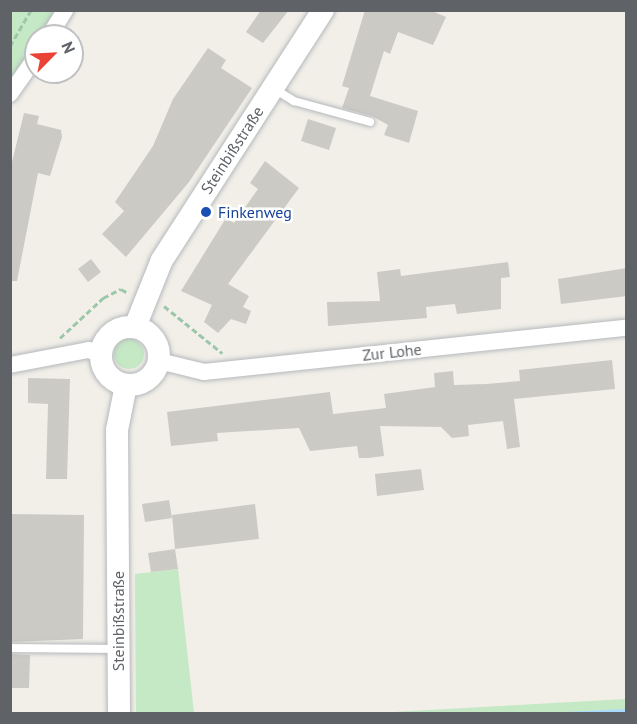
<!DOCTYPE html>
<html>
<head>
<meta charset="utf-8">
<style>
	body { margin:0 }
	#map { position:relative; width:637px; height:724px; overflow:hidden; background:#f1efe8; font-family:"PT Sans",sans-serif }
	div>[style] { position:absolute }
	.green>* { inset:0; background:#c5e8c5 }
	.round { border-radius:50% }
	.stream>* { height:5px; margin:-2.5px; padding:0 2.5px; transform-origin:2.5px; border-radius:2.5px; background:#aadaff }
	.building>* { inset:0; background:#cccac5 }
	.path>* { height:3px; margin-top:-1.5px; transform-origin:0; background:repeating-linear-gradient(90deg,#9cc7a9 0 6px,transparent 0 9px) }
	.roads { filter:drop-shadow(0 0 2px #b5b8bc) drop-shadow(0 0 2px #b5b8bc) }
	.lane>* { height:8px; margin:-4px; padding:0 4px; transform-origin:4px; border-radius:4px; background:#fff }
	.street>* { height:16px; margin:-8px; padding:0 8px; transform-origin:8px; border-radius:8px; background:#fff }
	.secondary>* { height:22px; margin:-11px; padding:0 11px; transform-origin:11px; border-radius:11px; background:#fff }
	.secondary>.ring { margin:-11px; padding:0; box-sizing:content-box; background:none; border:22px solid #fff; border-radius:50% }
	.dots>* { width:16px; height:16px; translate:-50% -50%; box-sizing:border-box; border:3px solid #fff; border-radius:50% }
	span { translate:-50% -50%; white-space:nowrap; text-align:center; line-height:1.15; -webkit-text-stroke:5px #fff; paint-order:stroke }
	.street-label { font-size:16px; color:#5f6368 }
	.transit-label { font-size:16px; color:#164399 }
	.left { translate:0 -50%; text-align:left }
	.frame { position:absolute; inset:0; border:12px solid #5f6368; pointer-events:none }
	.north { position:absolute; left:24px; top:24px; width:60px; height:60px; box-sizing:border-box; background:#fff; border:2px solid #bfc1c3; border-radius:50%; rotate:66deg; font-size:16px; font-weight:700; line-height:24px; text-align:center; color:#5f6368 }
	.north::after { content:''; display:block; margin:auto; width:21px; height:27px; background:#ea4335; clip-path:polygon(50% 0,100% 100%,50% 72%,0 100%) }
</style>
</head>
<body>
<div id="map">
	<div class="green">
		<div style="clip-path:polygon(11px 11px,60px 11px,44px 36px,36px 36px,36px 50px,11px 87px)"></div>
		<div class="round" style="left:114px;top:339px;width:30px;height:30px"></div>
		<div style="clip-path:polygon(178px 569px,194px 713px,136px 713px,135px 574px)"></div>
		<div style="clip-path:polygon(626px 699px,626px 713px,375px 713px)"></div>
	</div>
	<div class="stream">
		<div style="left:566px;top:714px;width:60px;rotate:-2.9deg"></div>
	</div>
	<div class="building">
		<div style="clip-path:polygon(261px 10px,289px 10px,263px 43px,246px 32px)"></div>
		<div style="clip-path:polygon(365px 10px,430px 10px,446px 17px,433px 45px,398px 32px,390px 54px,384px 51px,370px 96px,418px 111px,409px 143px,384px 135px,388px 125px,372px 116px,342px 108px,349px 88px,342px 86px)"></div>
		<div style="clip-path:polygon(208px 48px,226px 60px,221px 68px,252px 88px,189px 182px,126px 257px,102px 234px,124px 211px,115px 202px,153px 146px,173px 99px)"></div>
		<div style="clip-path:polygon(24px 113px,39px 116px,37px 124px,61px 130px,62px 137px,50px 176px,38px 173px,17px 281px,10px 281px,10px 170px)"></div>
		<div style="clip-path:polygon(308px 119px,336px 128px,329px 150px,301px 141px)"></div>
		<div style="clip-path:polygon(265px 161px,299px 188px,228px 284px,249px 296px,243px 307px,251px 311px,246px 324px,231px 319px,218px 333px,204px 322px,212px 305px,181px 291px,226px 218px,234px 223px,258px 189px,250px 183px)"></div>
		<div style="clip-path:polygon(91px 259px,101px 272px,88px 282px,78px 269px)"></div>
		<div style="clip-path:polygon(508px 262px,510px 277px,501px 278px,501px 309px,457px 314px,455px 304px,426px 307px,427px 318px,328px 326px,327px 302px,380px 301px,377px 272px,400px 269px,401px 276px)"></div>
		<div style="clip-path:polygon(627px 268px,627px 296px,561px 304px,558px 279px)"></div>
		<div style="clip-path:polygon(612px 360px,615px 389px,514px 399px,520px 447px,507px 449px,503px 421px,468px 425px,469px 436px,452px 438px,441px 427px,380px 426px,384px 456px,368px 458px,359px 458px,357px 446px,310px 451px,299px 428px,217px 433px,218px 441px,171px 446px,167px 412px,330px 392px,333px 414px,386px 408px,384px 394px,435px 387px,434px 373px,453px 371px,454px 385px,486px 384px,520px 381px,519px 370px)"></div>
		<div style="clip-path:polygon(28px 378px,70px 379px,67px 479px,46px 479px,48px 404px,28px 403px)"></div>
		<div style="clip-path:polygon(421px 469px,424px 490px,377px 496px,375px 474px)"></div>
		<div style="clip-path:polygon(169px 500px,172px 518px,145px 522px,142px 504px)"></div>
		<div style="clip-path:polygon(255px 504px,259px 539px,175px 549px,172px 515px)"></div>
		<div style="clip-path:polygon(10px 514px,84px 515px,83px 639px,10px 642px)"></div>
		<div style="clip-path:polygon(175px 549px,178px 569px,151px 572px,148px 553px)"></div>
		<div style="clip-path:polygon(10px 654px,30px 655px,29px 688px,10px 688px)"></div>
	</div>
	<div class="path">
		<div style="left:10px;top:46px;width:42px;rotate:-59.7deg"></div>
		<div style="left:164px;top:306px;width:75px;rotate:39deg"></div>
		<div style="left:60px;top:338px;width:59px;rotate:-42.9deg"></div>
		<div style="left:103px;top:298px;width:20px;rotate:-27deg"></div>
		<div style="left:121px;top:289px;width:8px;rotate:30deg"></div>
	</div>
	<div class="roads">
		<div class="lane">
			<div style="left:273px;top:88px;width:25px;rotate:32deg"></div>
			<div style="left:294px;top:101px;width:79px;rotate:15.4deg"></div>
			<div style="left:10px;top:648px;width:108px;rotate:0.5deg"></div>
		</div>
		<div class="street">
			<div style="left:49px;top:36px;width:31px;rotate:-58deg"></div>
			<div style="left:10px;top:94px;width:45px;rotate:-54.9deg"></div>
			<div style="left:159px;top:361px;width:46px;rotate:13.7deg"></div>
			<div style="left:204px;top:372px;width:424px;rotate:-6deg"></div>
			<div style="left:10px;top:365px;width:80px;rotate:-10.8deg"></div>
			<div style="left:89px;top:350px;width:13px;rotate:23deg"></div>
		</div>
		<div class="secondary">
			<div style="left:135px;top:327px;width:72px;rotate:-68.1deg"></div>
			<div style="left:162px;top:260px;width:297px;rotate:-57.2deg"></div>
			<div class="ring" style="left:101px;top:327px;width:36px;height:36px"></div>
			<div style="left:119px;top:714px;width:284px;rotate:-90.4deg"></div>
			<div style="left:117px;top:430px;width:46px;rotate:-78.7deg"></div>
		</div>
	</div>
	<div class="dots">
		<div style="left:206px;top:212px;background:#1a4fb4"></div>
	</div>
	<div class="street-label">
		<span style="left:232px;top:150px;rotate:-57deg">Steinbißstraße</span>
		<span style="left:392px;top:352px;rotate:-6deg">Zur Lohe</span>
		<span style="left:118px;top:621px;rotate:-90deg">Steinbißstraße</span>
	</div>
	<div class="transit-label">
		<span class="left" style="left:218px;top:212px">Finkenweg</span>
	</div>
	<div class="frame"></div>
	<div class="north">N</div>
</div>
</body>
</html>
